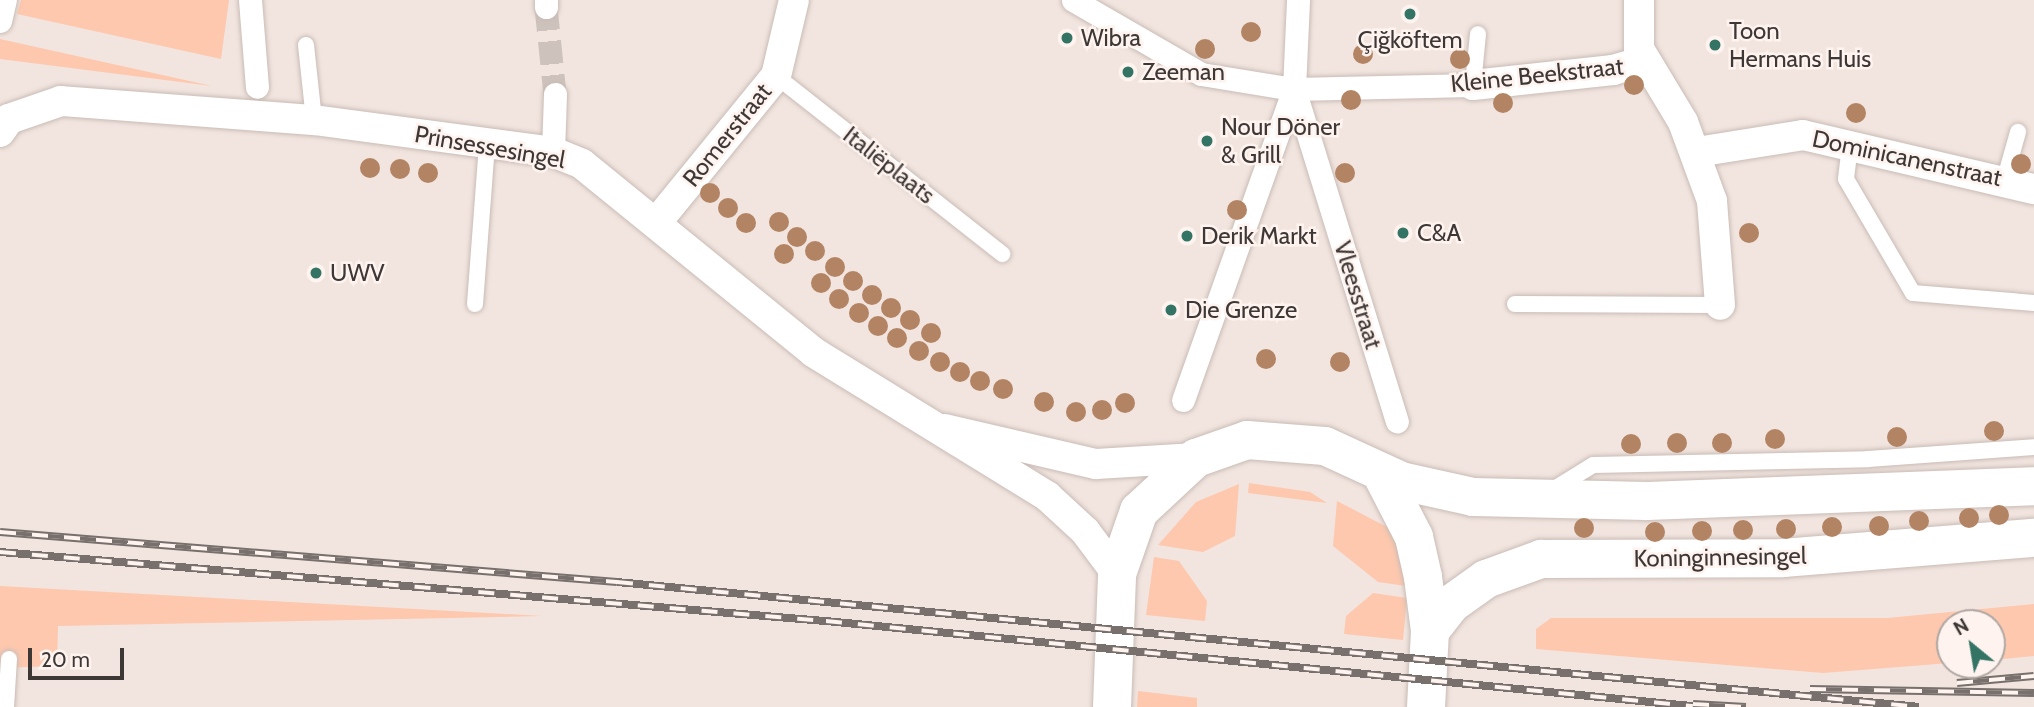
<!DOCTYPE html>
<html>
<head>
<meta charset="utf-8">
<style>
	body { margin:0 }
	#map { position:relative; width:2034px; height:707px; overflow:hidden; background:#f2e5df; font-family:Cabin,sans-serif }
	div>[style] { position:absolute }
	.green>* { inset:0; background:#fdc8ae }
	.pedestrian-tunnel>* { height:23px; margin-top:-11.5px; transform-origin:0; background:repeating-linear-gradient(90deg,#cec2bd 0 23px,transparent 0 34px) }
	.roads { filter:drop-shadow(0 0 2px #c9bcb6) drop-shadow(0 0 2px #c9bcb6) }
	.service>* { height:16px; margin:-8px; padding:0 8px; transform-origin:8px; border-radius:8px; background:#fff }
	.pedestrian>* { height:23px; margin:-11.5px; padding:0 11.5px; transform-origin:11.5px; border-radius:11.5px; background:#fff }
	.minor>* { height:30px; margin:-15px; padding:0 15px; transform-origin:15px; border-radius:15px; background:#fff }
	.secondary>* { height:38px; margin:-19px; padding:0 19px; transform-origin:19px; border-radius:19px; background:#fff }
	.rail>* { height:8px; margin-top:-4px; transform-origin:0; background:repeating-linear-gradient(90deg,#fef3ee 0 16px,#77706c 0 32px); box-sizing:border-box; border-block:2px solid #77706c }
	.trees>* { width:20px; height:20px; margin:-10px; border-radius:50%; background:#b38464 }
	.dots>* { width:19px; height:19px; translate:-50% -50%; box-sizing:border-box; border:4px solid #fef3ee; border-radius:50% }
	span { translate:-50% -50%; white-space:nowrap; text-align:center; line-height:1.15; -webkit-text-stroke:5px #fef3ee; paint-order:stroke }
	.poi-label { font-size:24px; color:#3d3836 }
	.left { translate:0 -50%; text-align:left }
	.street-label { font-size:24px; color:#3d3836 }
	.north { position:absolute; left:1936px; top:609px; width:70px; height:70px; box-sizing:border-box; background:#fef3ee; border:2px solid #b1a8a4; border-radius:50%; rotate:330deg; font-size:19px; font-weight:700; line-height:28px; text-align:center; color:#3d3836 }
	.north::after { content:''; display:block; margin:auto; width:24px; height:32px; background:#347464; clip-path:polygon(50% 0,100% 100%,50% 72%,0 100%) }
	.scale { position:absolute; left:28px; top:648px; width:96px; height:32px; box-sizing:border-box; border:4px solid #3d3836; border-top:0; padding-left:9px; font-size:21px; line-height:24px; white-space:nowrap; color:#3d3836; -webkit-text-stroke:5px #fef3ee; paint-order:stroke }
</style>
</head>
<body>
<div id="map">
	<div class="green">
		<div style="clip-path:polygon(21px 0,229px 0,221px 59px,17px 14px)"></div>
		<div style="clip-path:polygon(0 39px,212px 86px,0 59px)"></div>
		<div style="clip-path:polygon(1249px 483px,1310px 492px,1327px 503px,1248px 493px)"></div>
		<div style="clip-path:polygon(1239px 484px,1235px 536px,1203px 552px,1158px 545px,1196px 502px)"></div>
		<div style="clip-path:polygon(1337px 501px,1387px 527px,1399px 548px,1406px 586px,1378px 582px,1333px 546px)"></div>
		<div style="clip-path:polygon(1154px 557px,1179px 561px,1207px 601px,1205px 621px,1146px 615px)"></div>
		<div style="clip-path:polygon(0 586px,542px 616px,58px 626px,57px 666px,0 668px)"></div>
		<div style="clip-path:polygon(1373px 593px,1407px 598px,1403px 640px,1344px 634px,1346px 616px)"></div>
		<div style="clip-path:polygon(2034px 604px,2034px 656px,1992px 660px,1992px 623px,1950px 623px,1950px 663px,1823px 673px,1536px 649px,1536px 629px,1551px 618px,1887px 618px)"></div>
		<div style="clip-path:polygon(1138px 691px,1197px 698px,1197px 707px,1137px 707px)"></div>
	</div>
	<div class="pedestrian-tunnel">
		<div style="left:546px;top:7px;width:87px;rotate:84.1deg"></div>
	</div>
	<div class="roads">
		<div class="service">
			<div style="left:306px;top:45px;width:75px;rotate:83.9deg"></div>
			<div style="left:776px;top:76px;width:288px;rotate:38.2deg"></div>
			<div style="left:1473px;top:85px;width:51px;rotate:-84.4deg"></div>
			<div style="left:1850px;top:146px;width:33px;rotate:97deg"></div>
			<div style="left:1846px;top:179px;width:132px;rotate:59.6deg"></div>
			<div style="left:1913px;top:293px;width:121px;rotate:4.7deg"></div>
			<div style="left:2005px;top:178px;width:48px;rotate:-74.2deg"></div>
			<div style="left:475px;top:304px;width:161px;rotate:-85.7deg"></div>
			<div style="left:1515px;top:304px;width:205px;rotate:0.3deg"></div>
			<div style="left:1551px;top:491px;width:49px;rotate:-31.8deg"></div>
			<div style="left:1593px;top:465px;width:275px;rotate:-1.2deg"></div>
			<div style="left:1868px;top:459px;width:166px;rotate:-4.1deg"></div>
			<div style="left:6px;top:707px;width:48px;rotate:-86.4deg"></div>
		</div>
		<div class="pedestrian">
			<div style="left:250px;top:0;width:87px;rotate:85.4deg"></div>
			<div style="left:1073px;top:0;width:148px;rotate:30deg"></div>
			<div style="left:1201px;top:74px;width:94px;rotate:9.2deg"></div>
			<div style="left:1294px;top:89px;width:179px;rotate:-1.3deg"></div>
			<div style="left:546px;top:7px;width:7px;rotate:-90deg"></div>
			<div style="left:0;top:21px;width:22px;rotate:-77deg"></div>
			<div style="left:1294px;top:89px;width:348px;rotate:72.8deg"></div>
			<div style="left:553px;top:152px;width:58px;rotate:-88deg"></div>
			<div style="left:1183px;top:400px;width:330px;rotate:-70.4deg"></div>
			<div style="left:1294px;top:89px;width:89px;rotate:-87.4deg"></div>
		</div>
		<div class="minor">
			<div style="left:1639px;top:0;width:49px;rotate:90deg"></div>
			<div style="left:1639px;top:49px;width:85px;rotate:58.9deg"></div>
			<div style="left:1683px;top:122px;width:84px;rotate:69.8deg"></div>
			<div style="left:1712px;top:201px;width:104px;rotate:85.6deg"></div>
			<div style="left:1473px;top:85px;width:141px;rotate:-6.1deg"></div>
			<div style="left:1613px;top:70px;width:33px;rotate:-16deg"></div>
			<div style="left:0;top:132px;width:16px;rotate:-55deg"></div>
			<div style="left:9px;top:119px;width:55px;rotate:-19.1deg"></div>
			<div style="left:61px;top:101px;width:254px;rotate:4.3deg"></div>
			<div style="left:314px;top:120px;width:241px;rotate:7.6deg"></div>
			<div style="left:553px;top:152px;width:31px;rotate:22deg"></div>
			<div style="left:582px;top:164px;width:298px;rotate:39.1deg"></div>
			<div style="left:813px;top:352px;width:275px;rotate:31.6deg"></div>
			<div style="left:1047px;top:496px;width:52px;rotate:42.6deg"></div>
			<div style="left:1085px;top:531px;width:54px;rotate:53.3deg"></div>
			<div style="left:1697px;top:152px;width:107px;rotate:-9.1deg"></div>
			<div style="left:1803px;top:135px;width:237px;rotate:13.2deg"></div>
			<div style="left:656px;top:223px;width:190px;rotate:-50.8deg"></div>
			<div style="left:776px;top:76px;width:78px;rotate:-76.7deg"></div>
			<div style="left:945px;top:429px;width:155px;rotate:13.1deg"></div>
			<div style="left:1096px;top:464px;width:100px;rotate:-3.4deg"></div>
		</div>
		<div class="secondary">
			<div style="left:1381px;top:473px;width:72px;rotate:62.7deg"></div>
			<div style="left:1414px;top:537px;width:41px;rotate:77.3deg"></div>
			<div style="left:1423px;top:577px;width:54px;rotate:82.6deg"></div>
			<div style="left:1430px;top:631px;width:76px;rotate:93deg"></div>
			<div style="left:1430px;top:631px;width:34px;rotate:-52deg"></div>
			<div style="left:1451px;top:604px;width:43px;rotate:-35.5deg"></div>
			<div style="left:1486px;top:579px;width:59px;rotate:-20deg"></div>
			<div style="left:1541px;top:559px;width:242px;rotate:-0.2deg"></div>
			<div style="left:1783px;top:558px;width:252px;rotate:-4.6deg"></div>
			<div style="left:1112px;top:707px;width:133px;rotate:-87.8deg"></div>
			<div style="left:1117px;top:574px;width:67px;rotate:-70.8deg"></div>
			<div style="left:1139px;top:511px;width:78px;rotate:-42.9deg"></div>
			<div style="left:1196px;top:458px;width:54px;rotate:-19.4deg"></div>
			<div style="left:1247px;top:440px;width:78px;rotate:4.4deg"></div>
			<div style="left:1325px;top:446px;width:84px;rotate:24.7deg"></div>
			<div style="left:1401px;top:481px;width:74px;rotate:12.5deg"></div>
			<div style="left:1473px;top:497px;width:174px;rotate:1.3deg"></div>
			<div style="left:1647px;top:501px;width:387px;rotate:-2.2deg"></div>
		</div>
	</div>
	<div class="rail">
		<div style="left:0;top:532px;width:619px;rotate:4.63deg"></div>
		<div style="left:617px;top:582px;width:1308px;rotate:5.48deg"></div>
		<div style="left:0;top:552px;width:829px;rotate:4.78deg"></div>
		<div style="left:826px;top:621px;width:880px;rotate:5.61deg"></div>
		<div style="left:1957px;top:683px;width:77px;rotate:-5.2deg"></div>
		<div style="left:1810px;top:689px;width:224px;rotate:1deg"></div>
		<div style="left:1693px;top:704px;width:53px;rotate:3.2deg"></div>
	</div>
	<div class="trees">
		<div style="left:1251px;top:32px"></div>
		<div style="left:1205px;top:49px"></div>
		<div style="left:1363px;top:54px"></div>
		<div style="left:1460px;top:59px"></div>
		<div style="left:1634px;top:85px"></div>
		<div style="left:1351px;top:100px"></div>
		<div style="left:1503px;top:103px"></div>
		<div style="left:1856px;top:113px"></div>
		<div style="left:2021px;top:164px"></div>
		<div style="left:370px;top:168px"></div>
		<div style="left:400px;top:169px"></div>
		<div style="left:428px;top:173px"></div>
		<div style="left:1345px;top:173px"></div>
		<div style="left:710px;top:193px"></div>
		<div style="left:728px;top:208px"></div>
		<div style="left:1237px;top:210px"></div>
		<div style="left:779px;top:222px"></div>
		<div style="left:746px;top:223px"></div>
		<div style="left:1749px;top:233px"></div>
		<div style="left:797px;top:237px"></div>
		<div style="left:815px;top:251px"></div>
		<div style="left:784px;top:254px"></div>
		<div style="left:835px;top:267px"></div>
		<div style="left:853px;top:281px"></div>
		<div style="left:821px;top:283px"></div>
		<div style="left:872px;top:295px"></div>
		<div style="left:839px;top:299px"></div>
		<div style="left:891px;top:308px"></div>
		<div style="left:859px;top:313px"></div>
		<div style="left:910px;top:320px"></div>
		<div style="left:878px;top:326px"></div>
		<div style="left:931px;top:333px"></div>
		<div style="left:897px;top:338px"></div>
		<div style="left:919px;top:351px"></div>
		<div style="left:1266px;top:359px"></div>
		<div style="left:940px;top:362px"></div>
		<div style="left:1340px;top:362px"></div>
		<div style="left:960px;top:372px"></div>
		<div style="left:980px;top:381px"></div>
		<div style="left:1003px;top:389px"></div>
		<div style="left:1044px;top:402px"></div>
		<div style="left:1125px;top:403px"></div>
		<div style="left:1102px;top:410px"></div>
		<div style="left:1076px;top:412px"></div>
		<div style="left:1994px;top:431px"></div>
		<div style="left:1897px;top:437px"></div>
		<div style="left:1775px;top:439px"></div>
		<div style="left:1677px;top:443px"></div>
		<div style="left:1722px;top:443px"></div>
		<div style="left:1631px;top:444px"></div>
		<div style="left:1999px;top:515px"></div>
		<div style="left:1969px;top:518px"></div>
		<div style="left:1919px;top:521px"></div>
		<div style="left:1879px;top:526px"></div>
		<div style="left:1832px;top:527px"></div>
		<div style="left:1584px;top:528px"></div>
		<div style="left:1786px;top:529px"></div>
		<div style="left:1743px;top:530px"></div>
		<div style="left:1702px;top:531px"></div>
		<div style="left:1655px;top:532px"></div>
	</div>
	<div class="dots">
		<div style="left:1410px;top:14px;background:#347464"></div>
		<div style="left:1067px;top:38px;background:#347464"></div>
		<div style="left:1715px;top:45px;background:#347464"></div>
		<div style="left:1128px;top:72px;background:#347464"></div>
		<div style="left:1207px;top:141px;background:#347464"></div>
		<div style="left:1403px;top:233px;background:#347464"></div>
		<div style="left:1187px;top:236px;background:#347464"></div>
		<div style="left:316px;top:273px;background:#347464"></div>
		<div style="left:1171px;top:310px;background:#347464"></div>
	</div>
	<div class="poi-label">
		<span class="left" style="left:1729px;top:45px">Toon<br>Hermans Huis</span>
		<span class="left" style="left:1081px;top:38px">Wibra</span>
		<span style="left:1410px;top:40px">Çiğköftem</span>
		<span class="left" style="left:1142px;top:72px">Zeeman</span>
		<span class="left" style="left:1221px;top:141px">Nour Döner<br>&amp; Grill</span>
		<span class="left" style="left:1417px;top:233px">C&amp;A</span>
		<span class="left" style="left:1201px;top:236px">Derik Markt</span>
		<span class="left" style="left:330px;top:273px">UWV</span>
		<span class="left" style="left:1185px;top:310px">Die Grenze</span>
	</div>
	<div class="street-label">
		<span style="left:1537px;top:75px;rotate:-6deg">Kleine Beekstraat</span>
		<span style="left:727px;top:135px;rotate:-51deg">Romerstraat</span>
		<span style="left:490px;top:147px;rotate:10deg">Prinsessesingel</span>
		<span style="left:1907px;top:158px;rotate:12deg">Dominicanenstraat</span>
		<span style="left:889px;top:165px;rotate:38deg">Italiëplaats</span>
		<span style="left:1358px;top:295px;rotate:73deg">Vleesstraat</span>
		<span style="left:1720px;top:557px;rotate:-1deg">Koninginnesingel</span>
	</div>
	<div class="north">N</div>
	<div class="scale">20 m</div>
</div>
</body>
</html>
